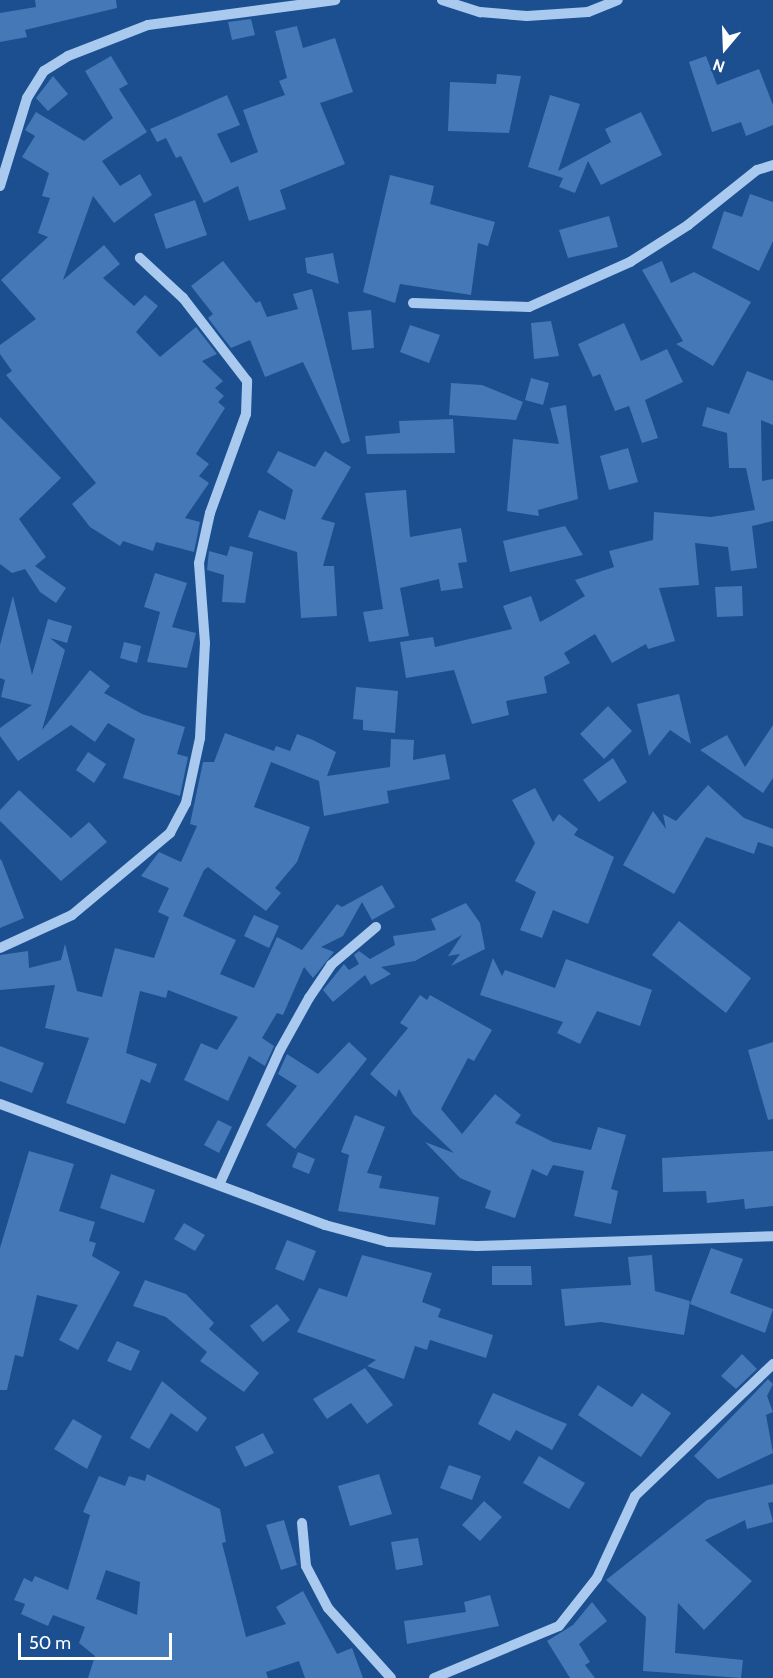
<!DOCTYPE html>
<html>
<head>
<meta charset="utf-8">
<style>
	body { margin:0 }
	#map { position:relative; width:773px; height:1678px; overflow:hidden; background:#1b4f8f; font-family:Cabin,sans-serif }
	div>[style] { position:absolute }
	.building>* { inset:0; background:#4478b7 }
	.minor>* { height:10px; margin:-5px; padding:0 5px; transform-origin:5px; border-radius:5px; background:#a9c9ee }
	span { translate:-50% -50%; white-space:nowrap; text-align:center; line-height:1.15; -webkit-text-stroke:4.5px #1b4f8f; paint-order:stroke }
	.north { position:absolute; left:695px; top:18px; width:60px; height:60px; -webkit-text-stroke:4px #1b4f8f; paint-order:stroke; rotate:199deg; font-size:16px; font-weight:700; line-height:24px; text-align:center; color:#fff }
	.north::after { content:''; display:block; margin:auto; width:21px; height:27px; background:#fff; clip-path:polygon(50% 0,100% 100%,50% 72%,0 100%) }
	.scale { position:absolute; left:18px; top:1633px; width:154px; height:27px; box-sizing:border-box; border:3px solid #fff; border-top:0; padding-left:8px; font-size:18px; line-height:21px; white-space:nowrap; color:#fff; -webkit-text-stroke:4px #1b4f8f; paint-order:stroke }
</style>
</head>
<body>
<div id="map">
	<div class="building">
		<div style="clip-path:polygon(35px 0,116px 0,117px 8px,25px 30px,27px 37px,0 42px,0 13px,36px 7px)"></div>
		<div style="clip-path:polygon(251px 19px,255px 35px,232px 40px,228px 22px)"></div>
		<div style="clip-path:polygon(297px 26px,303px 48px,335px 38px,353px 92px,320px 103px,345px 164px,280px 190px,286px 209px,249px 221px,238px 186px,204px 203px,181px 156px,176px 158px,166px 138px,157px 142px,150px 129px,227px 95px,240px 125px,217px 134px,231px 163px,258px 152px,243px 110px,285px 95px,279px 81px,287px 78px,275px 31px)"></div>
		<div style="clip-path:polygon(111px 56px,128px 84px,119px 89px,147px 132px,102px 161px,120px 186px,140px 174px,152px 195px,114px 223px,93px 196px,63px 280px,104px 245px,120px 264px,103px 278px,134px 306px,145px 295px,158px 306px,136px 332px,160px 357px,196px 327px,217px 354px,202px 361px,223px 381px,215px 388px,224px 396px,218px 402px,225px 408px,196px 454px,209px 464px,199px 476px,209px 483px,185px 518px,200px 522px,194px 552px,156px 542px,153px 551px,123px 541px,120px 546px,90px 527px,72px 504px,96px 483px,6px 375px,12px 371px,0 354px,0 345px,36px 319px,1px 280px,48px 237px,38px 233px,50px 198px,42px 196px,49px 173px,22px 157px,35px 136px,25px 130px,36px 112px,84px 141px,113px 118px,85px 71px)"></div>
		<div style="clip-path:polygon(706px 56px,717px 85px,759px 69px,773px 105px,773px 125px,746px 136px,741px 122px,712px 132px,689px 62px)"></div>
		<div style="clip-path:polygon(497px 74px,521px 76px,509px 133px,448px 131px,450px 82px,496px 84px)"></div>
		<div style="clip-path:polygon(53px 76px,68px 94px,48px 111px,36px 98px)"></div>
		<div style="clip-path:polygon(550px 95px,580px 104px,558px 171px,611px 142px,605px 129px,641px 112px,662px 155px,601px 185px,588px 161px,575px 193px,559px 187px,563px 178px,528px 167px)"></div>
		<div style="clip-path:polygon(390px 175px,434px 186px,430px 204px,495px 222px,488px 246px,478px 243px,471px 295px,400px 284px,395px 303px,363px 292px)"></div>
		<div style="clip-path:polygon(750px 194px,773px 202px,773px 241px,759px 271px,712px 248px,724px 211px,742px 217px)"></div>
		<div style="clip-path:polygon(195px 200px,207px 235px,166px 249px,154px 214px)"></div>
		<div style="clip-path:polygon(609px 216px,618px 247px,568px 258px,559px 230px)"></div>
		<div style="clip-path:polygon(333px 253px,339px 284px,307px 273px,305px 258px)"></div>
		<div style="clip-path:polygon(223px 261px,256px 303px,260px 301px,267px 317px,298px 309px,293px 294px,312px 289px,350px 441px,342px 444px,303px 362px,265px 377px,250px 340px,231px 348px,208px 318px,213px 314px,191px 286px)"></div>
		<div style="clip-path:polygon(662px 261px,671px 283px,694px 272px,751px 302px,713px 366px,676px 344px,683px 341px,642px 270px)"></div>
		<div style="clip-path:polygon(371px 310px,374px 348px,352px 350px,348px 312px)"></div>
		<div style="clip-path:polygon(551px 321px,559px 356px,534px 359px,531px 323px)"></div>
		<div style="clip-path:polygon(624px 323px,641px 361px,667px 349px,683px 382px,645px 400px,658px 438px,642px 443px,629px 406px,615px 411px,600px 374px,593px 377px,578px 344px)"></div>
		<div style="clip-path:polygon(410px 325px,440px 335px,429px 363px,400px 352px)"></div>
		<div style="clip-path:polygon(747px 371px,773px 381px,773px 425px,761px 420px,762px 481px,773px 479px,773px 521px,752px 526px,757px 568px,731px 571px,728px 547px,695px 543px,699px 585px,659px 588px,675px 641px,648px 649px,646px 644px,612px 663px,595px 634px,564px 653px,570px 663px,544px 677px,547px 693px,506px 701px,509px 715px,472px 724px,454px 670px,406px 678px,400px 642px,433px 637px,435px 647px,512px 629px,503px 606px,531px 596px,540px 622px,558px 612px,585px 596px,575px 580px,614px 567px,609px 551px,653px 540px,654px 512px,711px 517px,755px 510px,746px 468px,729px 468px,727px 433px,702px 426px,707px 407px,729px 414px)"></div>
		<div style="clip-path:polygon(531px 378px,549px 383px,543px 405px,525px 400px)"></div>
		<div style="clip-path:polygon(451px 383px,482px 385px,523px 402px,516px 420px,449px 415px)"></div>
		<div style="clip-path:polygon(566px 405px,578px 499px,538px 510px,539px 516px,507px 511px,513px 439px,559px 444px,550px 408px)"></div>
		<div style="clip-path:polygon(0 417px,61px 478px,19px 519px,46px 557px,35px 566px,66px 588px,56px 603px,40px 592px,25px 569px,12px 573px,0 564px)"></div>
		<div style="clip-path:polygon(453px 419px,455px 453px,367px 454px,365px 436px,400px 433px,399px 421px)"></div>
		<div style="clip-path:polygon(628px 448px,638px 482px,609px 490px,600px 456px)"></div>
		<div style="clip-path:polygon(278px 451px,315px 467px,325px 451px,351px 467px,321px 519px,335px 523px,323px 566px,334px 566px,337px 616px,301px 618px,297px 552px,248px 537px,259px 510px,285px 520px,293px 490px,267px 472px)"></div>
		<div style="clip-path:polygon(406px 490px,410px 537px,461px 528px,467px 562px,458px 563px,463px 588px,441px 591px,439px 579px,400px 588px,409px 636px,369px 642px,363px 612px,383px 609px,365px 493px)"></div>
		<div style="clip-path:polygon(565px 526px,583px 555px,510px 572px,503px 541px)"></div>
		<div style="clip-path:polygon(230px 546px,253px 552px,245px 603px,222px 602px,224px 575px,207px 570px,209px 551px,227px 556px)"></div>
		<div style="clip-path:polygon(155px 573px,187px 583px,172px 627px,196px 633px,187px 668px,147px 662px,160px 612px,144px 607px)"></div>
		<div style="clip-path:polygon(742px 586px,743px 616px,717px 617px,715px 587px)"></div>
		<div style="clip-path:polygon(13px 596px,32px 675px,48px 619px,72px 626px,67px 643px,50px 638px,65px 650px,42px 730px,90px 670px,110px 686px,104px 693px,142px 714px,185px 727px,177px 754px,188px 757px,180px 796px,123px 778px,135px 739px,108px 723px,95px 742px,71px 725px,18px 761px,0 736px,0 728px,32px 705px,1px 697px,5px 680px,0 678px,0 645px)"></div>
		<div style="clip-path:polygon(124px 642px,141px 646px,137px 663px,120px 658px)"></div>
		<div style="clip-path:polygon(356px 687px,398px 691px,395px 733px,363px 730px,363px 720px,353px 719px)"></div>
		<div style="clip-path:polygon(679px 694px,691px 744px,670px 730px,649px 756px,637px 704px)"></div>
		<div style="clip-path:polygon(608px 706px,632px 731px,604px 759px,580px 734px)"></div>
		<div style="clip-path:polygon(773px 725px,773px 778px,763px 793px,700px 750px,727px 735px,745px 767px)"></div>
		<div style="clip-path:polygon(225px 733px,274px 751px,276px 746px,290px 751px,297px 734px,313px 740px,336px 752px,327px 776px,390px 767px,391px 739px,414px 740px,413px 760px,445px 754px,450px 779px,387px 791px,389px 803px,324px 816px,319px 781px,271px 762px,254px 807px,310px 827px,297px 862px,275px 888px,281px 893px,266px 911px,208px 867px,204px 870px,183px 916px,236px 940px,220px 974px,254px 988px,277px 937px,302px 950px,337px 904px,342px 907px,382px 885px,395px 907px,372px 920px,362px 902px,343px 936px,321px 947px,334px 952px,313px 978px,304px 967px,283px 1015px,277px 1013px,262px 1038px,274px 1046px,265px 1066px,249px 1056px,228px 1101px,184px 1080px,201px 1043px,217px 1050px,238px 1017px,168px 990px,166px 998px,140px 991px,126px 1053px,157px 1064px,150px 1083px,141px 1079px,125px 1124px,66px 1103px,89px 1038px,45px 1028px,55px 985px,0 990px,0 955px,28px 951px,29px 968px,61px 960px,65px 944px,77px 991px,102px 997px,115px 948px,154px 958px,169px 917px,158px 912px,169px 888px,141px 876px,159px 852px,181px 862px,197px 826px,190px 824px,203px 762px,214px 762px)"></div>
		<div style="clip-path:polygon(88px 752px,106px 764px,94px 783px,76px 770px)"></div>
		<div style="clip-path:polygon(613px 758px,627px 782px,599px 802px,583px 780px)"></div>
		<div style="clip-path:polygon(708px 785px,744px 818px,773px 829px,773px 847px,758px 842px,754px 854px,706px 837px,674px 894px,623px 865px,653px 811px,666px 829px,663px 814px,676px 821px)"></div>
		<div style="clip-path:polygon(535px 788px,553px 822px,559px 814px,578px 829px,574px 835px,614px 857px,588px 924px,553px 910px,542px 938px,520px 930px,536px 892px,515px 881px,535px 843px,512px 800px)"></div>
		<div style="clip-path:polygon(19px 790px,71px 838px,89px 822px,107px 842px,61px 881px,0 821px,0 810px)"></div>
		<div style="clip-path:polygon(1px 859px,24px 918px,0 928px,0 860px)"></div>
		<div style="clip-path:polygon(466px 903px,480px 923px,485px 949px,451px 966px,460px 954px,448px 956px,462px 935px,415px 961px,381px 967px,391px 974px,371px 985px,365px 975px,333px 1002px,323px 990px,344px 964px,349px 970px,359px 964px,354px 955px,359px 951px,370px 959px,395px 945px,393px 936px,436px 930px,431px 919px)"></div>
		<div style="clip-path:polygon(254px 915px,279px 926px,269px 948px,244px 936px)"></div>
		<div style="clip-path:polygon(679px 921px,751px 978px,726px 1013px,652px 955px)"></div>
		<div style="clip-path:polygon(493px 958px,502px 976px,505px 970px,555px 988px,566px 959px,652px 990px,640px 1026px,597px 1011px,580px 1044px,557px 1033px,563px 1022px,480px 995px)"></div>
		<div style="clip-path:polygon(420px 995px,427px 1000px,430px 995px,492px 1030px,474px 1061px,468px 1058px,441px 1109px,462px 1134px,495px 1094px,521px 1115px,515px 1123px,553px 1142px,591px 1150px,598px 1127px,626px 1135px,611px 1189px,618px 1191px,611px 1224px,574px 1216px,584px 1171px,553px 1165px,547px 1176px,532px 1169px,515px 1218px,485px 1208px,491px 1191px,460px 1178px,425px 1142px,454px 1153px,413px 1114px,399px 1089px,396px 1097px,370px 1074px,408px 1028px,400px 1023px)"></div>
		<div style="clip-path:polygon(349px 1042px,367px 1059px,295px 1149px,266px 1125px,297px 1086px,278px 1074px,287px 1054px,318px 1074px)"></div>
		<div style="clip-path:polygon(773px 1042px,773px 1119px,768px 1120px,748px 1050px)"></div>
		<div style="clip-path:polygon(0 1046px,44px 1063px,32px 1093px,0 1081px)"></div>
		<div style="clip-path:polygon(355px 1115px,385px 1127px,367px 1173px,382px 1176px,379px 1188px,439px 1197px,435px 1225px,338px 1211px,349px 1155px,341px 1152px)"></div>
		<div style="clip-path:polygon(218px 1120px,232px 1127px,219px 1153px,204px 1145px)"></div>
		<div style="clip-path:polygon(29px 1151px,74px 1164px,59px 1211px,95px 1222px,89px 1241px,96px 1243px,92px 1256px,120px 1272px,78px 1350px,59px 1340px,78px 1305px,37px 1295px,23px 1357px,15px 1355px,7px 1390px,0 1390px,0 1248px)"></div>
		<div style="clip-path:polygon(773px 1151px,773px 1206px,745px 1209px,744px 1199px,707px 1203px,706px 1191px,663px 1192px,662px 1158px)"></div>
		<div style="clip-path:polygon(298px 1152px,315px 1159px,309px 1174px,292px 1167px)"></div>
		<div style="clip-path:polygon(111px 1174px,155px 1190px,144px 1223px,100px 1208px)"></div>
		<div style="clip-path:polygon(184px 1223px,205px 1235px,195px 1251px,174px 1239px)"></div>
		<div style="clip-path:polygon(287px 1240px,316px 1251px,304px 1281px,275px 1269px)"></div>
		<div style="clip-path:polygon(711px 1248px,743px 1259px,730px 1293px,773px 1309px,765px 1333px,690px 1304px)"></div>
		<div style="clip-path:polygon(362px 1255px,432px 1273px,422px 1302px,441px 1309px,438px 1317px,493px 1335px,486px 1358px,430px 1340px,427px 1350px,415px 1346px,404px 1379px,367px 1366px,376px 1360px,297px 1332px,319px 1288px,347px 1297px)"></div>
		<div style="clip-path:polygon(652px 1255px,655px 1291px,690px 1301px,684px 1335px,601px 1322px,565px 1326px,561px 1289px,631px 1285px,628px 1257px)"></div>
		<div style="clip-path:polygon(492px 1266px,531px 1266px,532px 1285px,492px 1285px)"></div>
		<div style="clip-path:polygon(145px 1280px,186px 1294px,214px 1323px,209px 1329px,259px 1373px,244px 1392px,200px 1361px,207px 1352px,166px 1317px,133px 1306px)"></div>
		<div style="clip-path:polygon(277px 1304px,290px 1320px,263px 1342px,250px 1326px)"></div>
		<div style="clip-path:polygon(117px 1341px,140px 1351px,131px 1371px,107px 1361px)"></div>
		<div style="clip-path:polygon(742px 1354px,757px 1369px,736px 1389px,721px 1376px)"></div>
		<div style="clip-path:polygon(365px 1368px,393px 1405px,367px 1424px,351px 1403px,327px 1419px,313px 1399px)"></div>
		<div style="clip-path:polygon(768px 1379px,773px 1384px,767px 1396px,773px 1412px,766px 1415px,773px 1453px,718px 1479px,694px 1456px)"></div>
		<div style="clip-path:polygon(162px 1381px,207px 1418px,197px 1432px,171px 1413px,149px 1449px,130px 1438px)"></div>
		<div style="clip-path:polygon(598px 1385px,632px 1407px,642px 1393px,671px 1413px,641px 1457px,578px 1415px)"></div>
		<div style="clip-path:polygon(493px 1393px,567px 1424px,552px 1450px,516px 1430px,510px 1441px,478px 1424px)"></div>
		<div style="clip-path:polygon(73px 1419px,102px 1436px,87px 1469px,54px 1449px)"></div>
		<div style="clip-path:polygon(263px 1433px,274px 1453px,245px 1467px,235px 1447px)"></div>
		<div style="clip-path:polygon(539px 1456px,585px 1483px,569px 1509px,523px 1483px)"></div>
		<div style="clip-path:polygon(449px 1465px,481px 1476px,472px 1500px,440px 1488px)"></div>
		<div style="clip-path:polygon(evenodd,147px 1474px,220px 1509px,226px 1542px,222px 1543px,246px 1637px,286px 1624px,276px 1607px,303px 1591px,337px 1654px,352px 1648px,363px 1678px,305px 1678px,299px 1661px,266px 1672px,268px 1678px,88px 1678px,95px 1656px,79px 1643px,85px 1627px,53px 1615px,48px 1626px,21px 1614px,25px 1604px,14px 1600px,24px 1578px,32px 1582px,35px 1576px,68px 1590px,90px 1515px,83px 1512px,99px 1476px,125px 1486px,129px 1476px,145px 1481px,147px 1474px,106px 1570px,140px 1582px,137px 1615px,96px 1599px,106px 1570px)"></div>
		<div style="clip-path:polygon(379px 1474px,392px 1514px,350px 1526px,338px 1486px)"></div>
		<div style="clip-path:polygon(773px 1484px,773px 1502px,768px 1503px,773px 1522px,747px 1529px,745px 1520px,705px 1540px,752px 1581px,704px 1630px,678px 1603px,675px 1653px,743px 1660px,741px 1678px,643px 1671px,646px 1617px,606px 1580px,707px 1500px)"></div>
		<div style="clip-path:polygon(484px 1501px,502px 1517px,480px 1541px,462px 1525px)"></div>
		<div style="clip-path:polygon(284px 1520px,297px 1565px,281px 1570px,266px 1525px)"></div>
		<div style="clip-path:polygon(418px 1538px,423px 1565px,396px 1570px,391px 1542px)"></div>
		<div style="clip-path:polygon(490px 1595px,499px 1626px,407px 1644px,404px 1621px,466px 1612px,464px 1602px)"></div>
		<div style="clip-path:polygon(592px 1602px,607px 1621px,579px 1644px,590px 1662px,585px 1665px,595px 1678px,570px 1678px,547px 1641px,573px 1625px)"></div>
	</div>
	<div class="minor">
		<div style="left:442px;top:0;width:40px;rotate:18deg"></div>
		<div style="left:480px;top:12px;width:47px;rotate:4.9deg"></div>
		<div style="left:527px;top:16px;width:61px;rotate:-3.8deg"></div>
		<div style="left:588px;top:12px;width:32px;rotate:-22deg"></div>
		<div style="left:0;top:186px;width:92px;rotate:-72.9deg"></div>
		<div style="left:27px;top:98px;width:32px;rotate:-58deg"></div>
		<div style="left:44px;top:71px;width:28px;rotate:-32deg"></div>
		<div style="left:68px;top:56px;width:86px;rotate:-21.2deg"></div>
		<div style="left:148px;top:25px;width:189px;rotate:-7.6deg"></div>
		<div style="left:413px;top:303px;width:116px;rotate:2deg"></div>
		<div style="left:529px;top:307px;width:111px;rotate:-24deg"></div>
		<div style="left:630px;top:262px;width:69px;rotate:-32.5deg"></div>
		<div style="left:688px;top:225px;width:88px;rotate:-38.6deg"></div>
		<div style="left:757px;top:170px;width:17px;rotate:-17deg"></div>
		<div style="left:0;top:948px;width:79px;rotate:-24.6deg"></div>
		<div style="left:72px;top:915px;width:128px;rotate:-39.9deg"></div>
		<div style="left:170px;top:833px;width:34px;rotate:-62deg"></div>
		<div style="left:186px;top:803px;width:66px;rotate:-77.8deg"></div>
		<div style="left:200px;top:738px;width:95px;rotate:-87deg"></div>
		<div style="left:205px;top:643px;width:80px;rotate:-94.3deg"></div>
		<div style="left:199px;top:563px;width:51px;rotate:-77.6deg"></div>
		<div style="left:210px;top:513px;width:105px;rotate:-70deg"></div>
		<div style="left:246px;top:414px;width:33px;rotate:-88deg"></div>
		<div style="left:247px;top:381px;width:105px;rotate:-127.6deg"></div>
		<div style="left:183px;top:298px;width:59px;rotate:-137.1deg"></div>
		<div style="left:0;top:1104px;width:347px;rotate:20.4deg"></div>
		<div style="left:325px;top:1225px;width:65px;rotate:15.1deg"></div>
		<div style="left:388px;top:1242px;width:89px;rotate:2.6deg"></div>
		<div style="left:477px;top:1246px;width:296px;rotate:-1.9deg"></div>
		<div style="left:219px;top:1185px;width:148px;rotate:-65.7deg"></div>
		<div style="left:280px;top:1050px;width:60px;rotate:-60.9deg"></div>
		<div style="left:309px;top:998px;width:40px;rotate:-56deg"></div>
		<div style="left:331px;top:965px;width:59px;rotate:-40.2deg"></div>
		<div style="left:302px;top:1523px;width:43px;rotate:84.7deg"></div>
		<div style="left:306px;top:1566px;width:47px;rotate:62.4deg"></div>
		<div style="left:328px;top:1608px;width:94px;rotate:48deg"></div>
		<div style="left:434px;top:1678px;width:135px;rotate:-22.6deg"></div>
		<div style="left:559px;top:1626px;width:61px;rotate:-51.6deg"></div>
		<div style="left:597px;top:1578px;width:90px;rotate:-65.1deg"></div>
		<div style="left:635px;top:1496px;width:191px;rotate:-43.7deg"></div>
	</div>
	<div class="north">N</div>
	<div class="scale">50 m</div>
</div>
</body>
</html>
